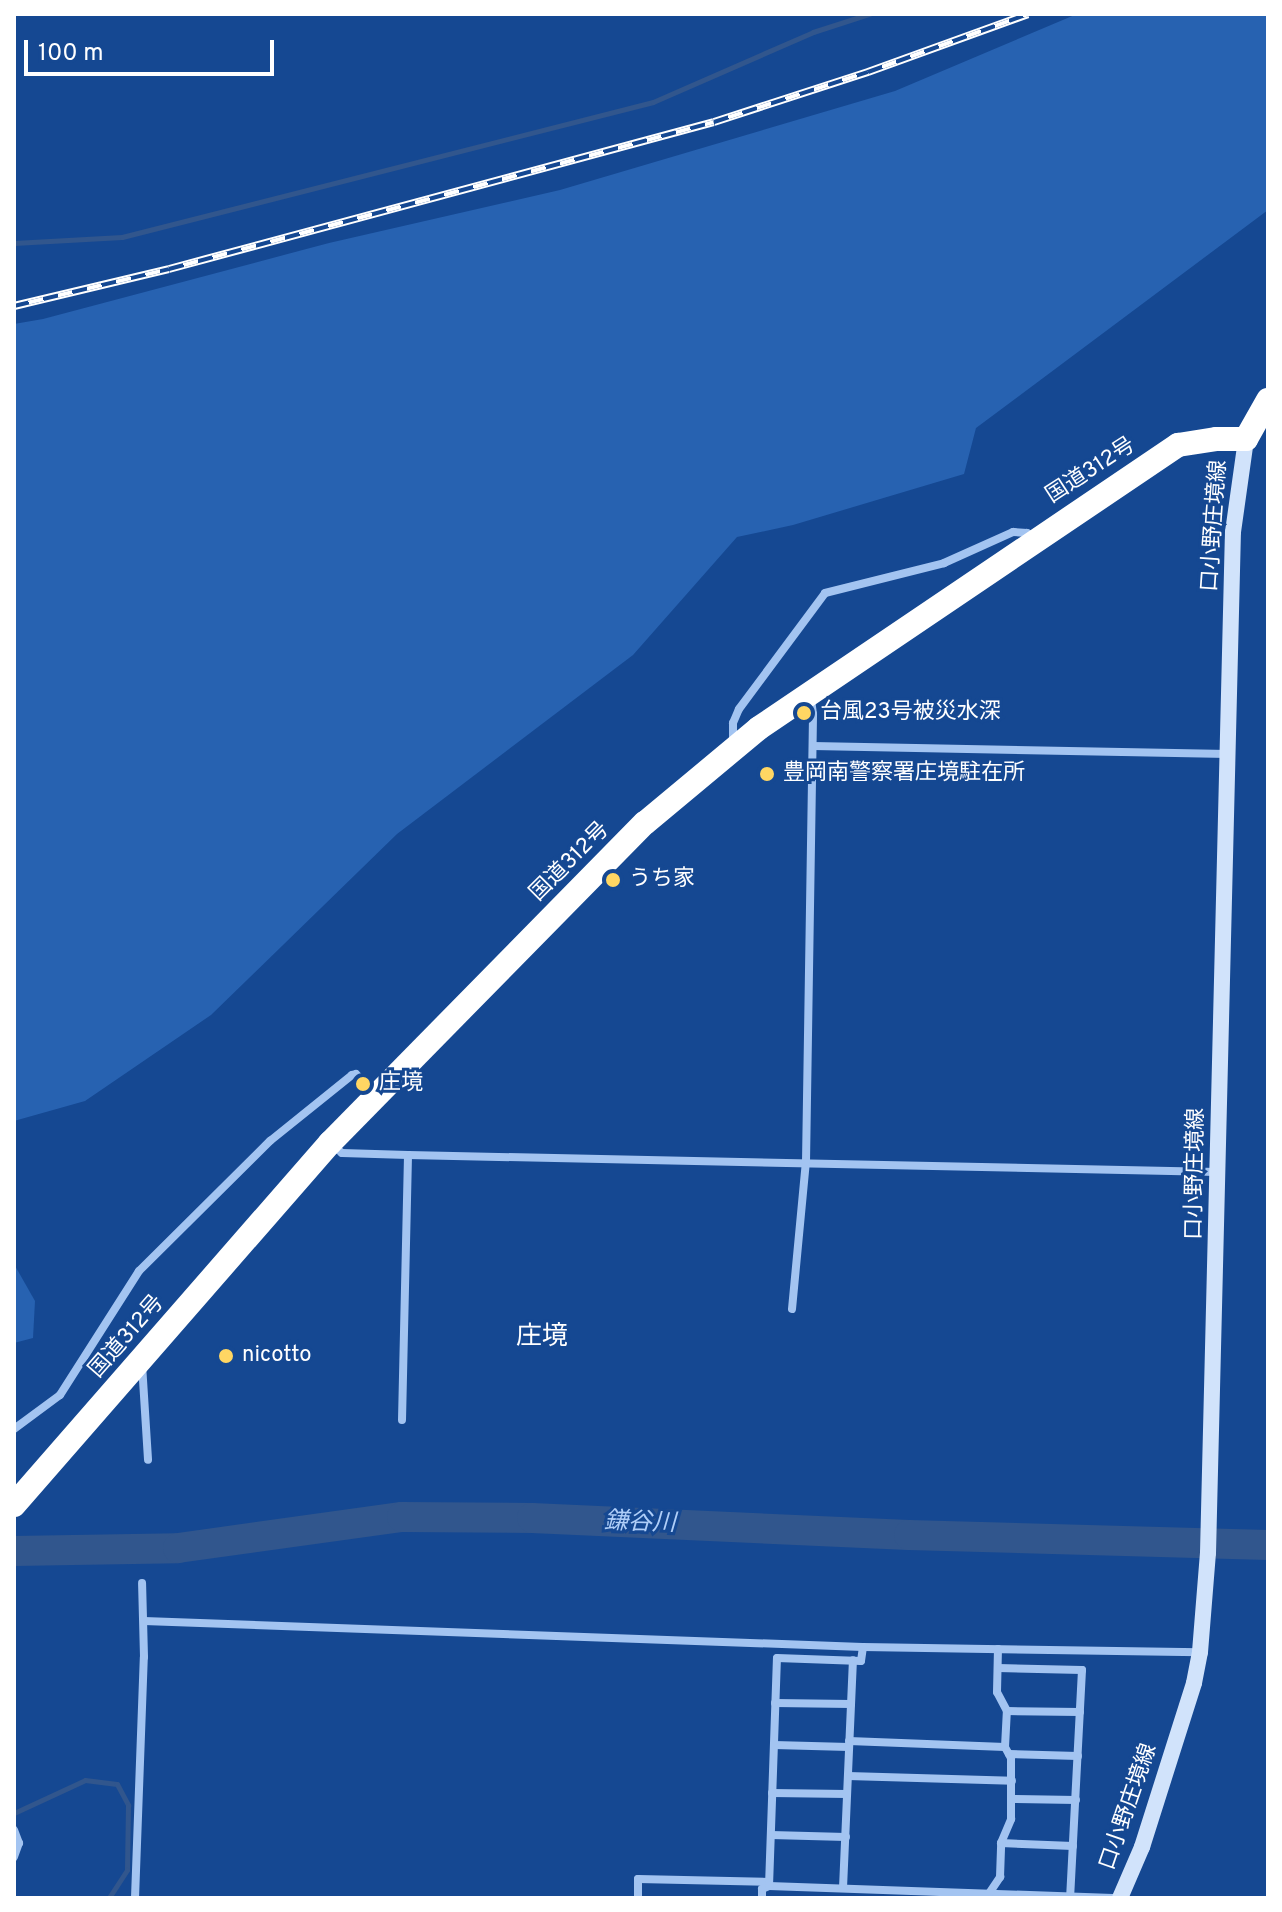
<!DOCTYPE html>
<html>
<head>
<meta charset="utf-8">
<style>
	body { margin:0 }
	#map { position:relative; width:1282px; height:1912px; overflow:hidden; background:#154892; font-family:Overpass,"Noto Sans JP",sans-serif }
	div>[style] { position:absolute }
	.green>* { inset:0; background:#2762b1 }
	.stream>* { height:5px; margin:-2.5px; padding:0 2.5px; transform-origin:2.5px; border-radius:2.5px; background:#31568d }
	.river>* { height:30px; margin:-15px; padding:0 15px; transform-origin:15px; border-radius:15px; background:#31568d }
	.street>* { height:8px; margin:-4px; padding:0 4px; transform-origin:4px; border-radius:4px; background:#a3c4f1 }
	.secondary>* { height:16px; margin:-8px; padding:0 8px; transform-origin:8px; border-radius:8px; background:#d1e3fb }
	.highway>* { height:24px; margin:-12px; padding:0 12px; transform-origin:12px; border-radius:12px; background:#fff }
	.rail>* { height:8px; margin-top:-4px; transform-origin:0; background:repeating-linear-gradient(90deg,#154892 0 15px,#fff 0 30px); box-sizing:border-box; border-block:2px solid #fff }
	.dots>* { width:22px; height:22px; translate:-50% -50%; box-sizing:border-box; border:4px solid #154892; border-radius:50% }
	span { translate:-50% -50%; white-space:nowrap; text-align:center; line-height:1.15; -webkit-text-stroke:6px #154892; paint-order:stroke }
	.street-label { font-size:22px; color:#fff }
	.poi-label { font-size:22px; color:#fff }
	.left { translate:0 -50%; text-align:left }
	.water-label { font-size:24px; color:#afcef8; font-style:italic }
	.quarter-label { font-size:26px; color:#fff }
	.frame { position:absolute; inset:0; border:16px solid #fff; pointer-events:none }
	.scale { position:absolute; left:24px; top:40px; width:250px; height:36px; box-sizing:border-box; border:4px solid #fff; border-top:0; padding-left:10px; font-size:24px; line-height:28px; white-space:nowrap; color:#fff; -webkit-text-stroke:6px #154892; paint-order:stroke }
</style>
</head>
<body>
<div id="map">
	<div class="green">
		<div style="clip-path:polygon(1077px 14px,1268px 14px,1268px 210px,976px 428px,964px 474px,793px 525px,737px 537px,633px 655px,397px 834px,211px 1015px,85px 1101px,14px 1121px,14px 324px,43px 319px,329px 243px,560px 190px,895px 91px)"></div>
		<div style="clip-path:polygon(14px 1264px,35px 1301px,33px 1338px,14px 1343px)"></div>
	</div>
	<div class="stream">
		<div style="left:14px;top:243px;width:108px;rotate:-3.2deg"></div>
		<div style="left:122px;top:237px;width:548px;rotate:-14.26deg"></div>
		<div style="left:653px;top:102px;width:175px;rotate:-23.6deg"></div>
		<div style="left:813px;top:32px;width:59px;rotate:-17.8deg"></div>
		<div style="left:14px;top:1813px;width:78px;rotate:-24.9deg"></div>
		<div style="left:85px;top:1780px;width:32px;rotate:7deg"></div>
		<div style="left:117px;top:1784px;width:24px;rotate:62deg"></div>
		<div style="left:128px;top:1805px;width:65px;rotate:90.9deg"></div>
		<div style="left:127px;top:1870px;width:33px;rotate:123deg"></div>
	</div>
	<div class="river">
		<div style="left:14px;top:1551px;width:164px;rotate:-1deg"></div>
		<div style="left:178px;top:1548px;width:226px;rotate:-7.9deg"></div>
		<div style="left:402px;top:1517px;width:130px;rotate:0.4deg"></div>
		<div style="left:532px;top:1518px;width:377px;rotate:2.6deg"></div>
		<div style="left:909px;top:1535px;width:359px;rotate:1.6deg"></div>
	</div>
	<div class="street">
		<div style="left:733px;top:743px;width:20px;rotate:-90deg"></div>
		<div style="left:733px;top:723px;width:15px;rotate:-67deg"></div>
		<div style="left:739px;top:709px;width:144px;rotate:-53.4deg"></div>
		<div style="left:825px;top:593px;width:123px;rotate:-14.1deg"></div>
		<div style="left:944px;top:563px;width:76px;rotate:-24.2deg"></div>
		<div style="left:1013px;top:532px;width:14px;rotate:4deg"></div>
		<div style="left:1027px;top:533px;width:10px;rotate:29deg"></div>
		<div style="left:813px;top:746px;width:415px;rotate:1.1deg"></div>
		<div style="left:331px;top:1144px;width:14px;rotate:39deg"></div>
		<div style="left:342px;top:1153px;width:66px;rotate:1.7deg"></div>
		<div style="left:408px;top:1155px;width:810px;rotate:1.2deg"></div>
		<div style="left:792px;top:1309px;width:148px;rotate:-84.6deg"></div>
		<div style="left:806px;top:1162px;width:448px;rotate:-89.1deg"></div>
		<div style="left:813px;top:714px;width:15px;rotate:-98deg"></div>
		<div style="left:142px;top:1364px;width:96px;rotate:86.4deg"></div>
		<div style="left:402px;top:1420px;width:265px;rotate:-88.7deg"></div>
		<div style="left:14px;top:1429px;width:57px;rotate:-36.5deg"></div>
		<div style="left:60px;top:1395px;width:147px;rotate:-57.5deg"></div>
		<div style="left:139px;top:1271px;width:185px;rotate:-44.8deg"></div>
		<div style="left:270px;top:1141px;width:105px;rotate:-38.8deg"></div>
		<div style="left:352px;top:1075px;width:4px;rotate:-14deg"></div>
		<div style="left:356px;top:1074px;width:25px;rotate:45deg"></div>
		<div style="left:144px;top:1621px;width:719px;rotate:2.07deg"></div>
		<div style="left:863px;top:1647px;width:337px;rotate:0.9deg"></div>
		<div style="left:998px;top:1668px;width:84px;rotate:1.4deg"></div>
		<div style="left:1082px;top:1670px;width:226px;rotate:93deg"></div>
		<div style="left:775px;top:1703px;width:76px;rotate:0.8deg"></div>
		<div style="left:1007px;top:1711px;width:73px;rotate:0.8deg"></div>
		<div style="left:849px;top:1741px;width:156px;rotate:2.2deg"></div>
		<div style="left:774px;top:1745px;width:75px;rotate:1.5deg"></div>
		<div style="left:1009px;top:1754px;width:69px;rotate:1.7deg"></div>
		<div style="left:848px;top:1776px;width:164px;rotate:1.7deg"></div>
		<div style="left:772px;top:1793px;width:75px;rotate:0.8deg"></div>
		<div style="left:1012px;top:1799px;width:64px;rotate:0.9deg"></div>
		<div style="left:14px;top:1830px;width:14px;rotate:69deg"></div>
		<div style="left:19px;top:1843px;width:15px;rotate:110deg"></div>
		<div style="left:771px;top:1835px;width:75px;rotate:1.5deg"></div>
		<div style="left:1001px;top:1843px;width:72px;rotate:2.4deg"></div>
		<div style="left:769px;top:1886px;width:351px;rotate:2deg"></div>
		<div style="left:843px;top:1888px;width:228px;rotate:-87.5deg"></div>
		<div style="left:988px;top:1895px;width:22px;rotate:-56deg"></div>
		<div style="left:1000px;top:1877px;width:34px;rotate:-88deg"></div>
		<div style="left:1001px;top:1843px;width:26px;rotate:-67deg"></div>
		<div style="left:1011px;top:1819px;width:61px;rotate:-90deg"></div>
		<div style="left:1011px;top:1758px;width:13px;rotate:-119deg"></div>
		<div style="left:1005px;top:1747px;width:36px;rotate:-87deg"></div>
		<div style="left:1007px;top:1711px;width:21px;rotate:-118deg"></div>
		<div style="left:997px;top:1692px;width:43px;rotate:-88.7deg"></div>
		<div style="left:135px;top:1898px;width:241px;rotate:-87.9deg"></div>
		<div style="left:144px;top:1657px;width:74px;rotate:-91.5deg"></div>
		<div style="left:638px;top:1898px;width:19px;rotate:-90deg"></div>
		<div style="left:638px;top:1879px;width:131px;rotate:1.3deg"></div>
		<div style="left:762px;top:1898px;width:9px;rotate:-90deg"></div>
		<div style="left:762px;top:1889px;width:8px;rotate:-23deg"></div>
		<div style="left:769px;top:1886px;width:228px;rotate:-88deg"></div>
		<div style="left:777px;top:1658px;width:84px;rotate:2deg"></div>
		<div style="left:861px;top:1661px;width:14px;rotate:-82deg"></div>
	</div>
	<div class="secondary">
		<div style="left:1120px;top:1898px;width:56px;rotate:-66.7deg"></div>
		<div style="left:1142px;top:1847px;width:172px;rotate:-72.4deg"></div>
		<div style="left:1194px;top:1683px;width:32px;rotate:-79deg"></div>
		<div style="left:1200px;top:1652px;width:99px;rotate:-85.4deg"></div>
		<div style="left:1208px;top:1553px;width:1021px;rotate:-88.6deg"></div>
		<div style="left:1233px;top:532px;width:94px;rotate:-82deg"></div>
	</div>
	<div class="highway">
		<div style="left:14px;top:1505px;width:481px;rotate:-48.9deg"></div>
		<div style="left:330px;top:1143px;width:449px;rotate:-45.5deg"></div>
		<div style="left:645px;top:823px;width:148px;rotate:-39.8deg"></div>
		<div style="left:759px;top:728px;width:506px;rotate:-34.04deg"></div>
		<div style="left:1178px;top:445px;width:38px;rotate:-9deg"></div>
		<div style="left:1216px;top:439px;width:30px"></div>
		<div style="left:1246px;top:439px;width:45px;rotate:-60.6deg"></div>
	</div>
	<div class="rail">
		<div style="left:14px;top:306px;width:159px;rotate:-13.4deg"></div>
		<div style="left:169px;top:269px;width:564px;rotate:-15.09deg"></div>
		<div style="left:714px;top:122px;width:162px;rotate:-18deg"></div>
		<div style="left:868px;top:72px;width:170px;rotate:-19.9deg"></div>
	</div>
	<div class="dots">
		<div style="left:804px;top:713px;background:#ffd663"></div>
		<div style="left:767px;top:774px;background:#ffd663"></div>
		<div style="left:613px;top:880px;background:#ffd663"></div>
		<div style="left:363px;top:1084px;background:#ffd663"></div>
		<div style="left:226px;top:1356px;background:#ffd663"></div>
	</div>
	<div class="street-label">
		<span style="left:1091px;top:471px;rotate:-33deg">国道312号</span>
		<span style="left:1215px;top:526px;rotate:-86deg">口小野庄境線</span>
		<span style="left:570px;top:862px;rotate:-45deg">国道312号</span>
		<span style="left:1196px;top:1174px;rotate:-89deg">口小野庄境線</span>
		<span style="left:127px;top:1337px;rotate:-49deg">国道312号</span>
		<span style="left:1129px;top:1807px;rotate:-71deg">口小野庄境線</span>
	</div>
	<div class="poi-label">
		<span class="left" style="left:820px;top:713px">台風23号被災水深</span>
		<span class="left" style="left:783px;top:774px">豊岡南警察署庄境駐在所</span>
		<span class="left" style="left:629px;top:880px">うち家</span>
		<span class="left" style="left:379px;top:1084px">庄境</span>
		<span class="left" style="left:242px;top:1356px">nicotto</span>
	</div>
	<div class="water-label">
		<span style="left:640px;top:1524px;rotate:2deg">鎌谷川</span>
	</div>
	<div class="quarter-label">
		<span style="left:542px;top:1338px">庄境</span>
	</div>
	<div class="frame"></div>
	<div class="scale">100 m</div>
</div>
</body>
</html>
